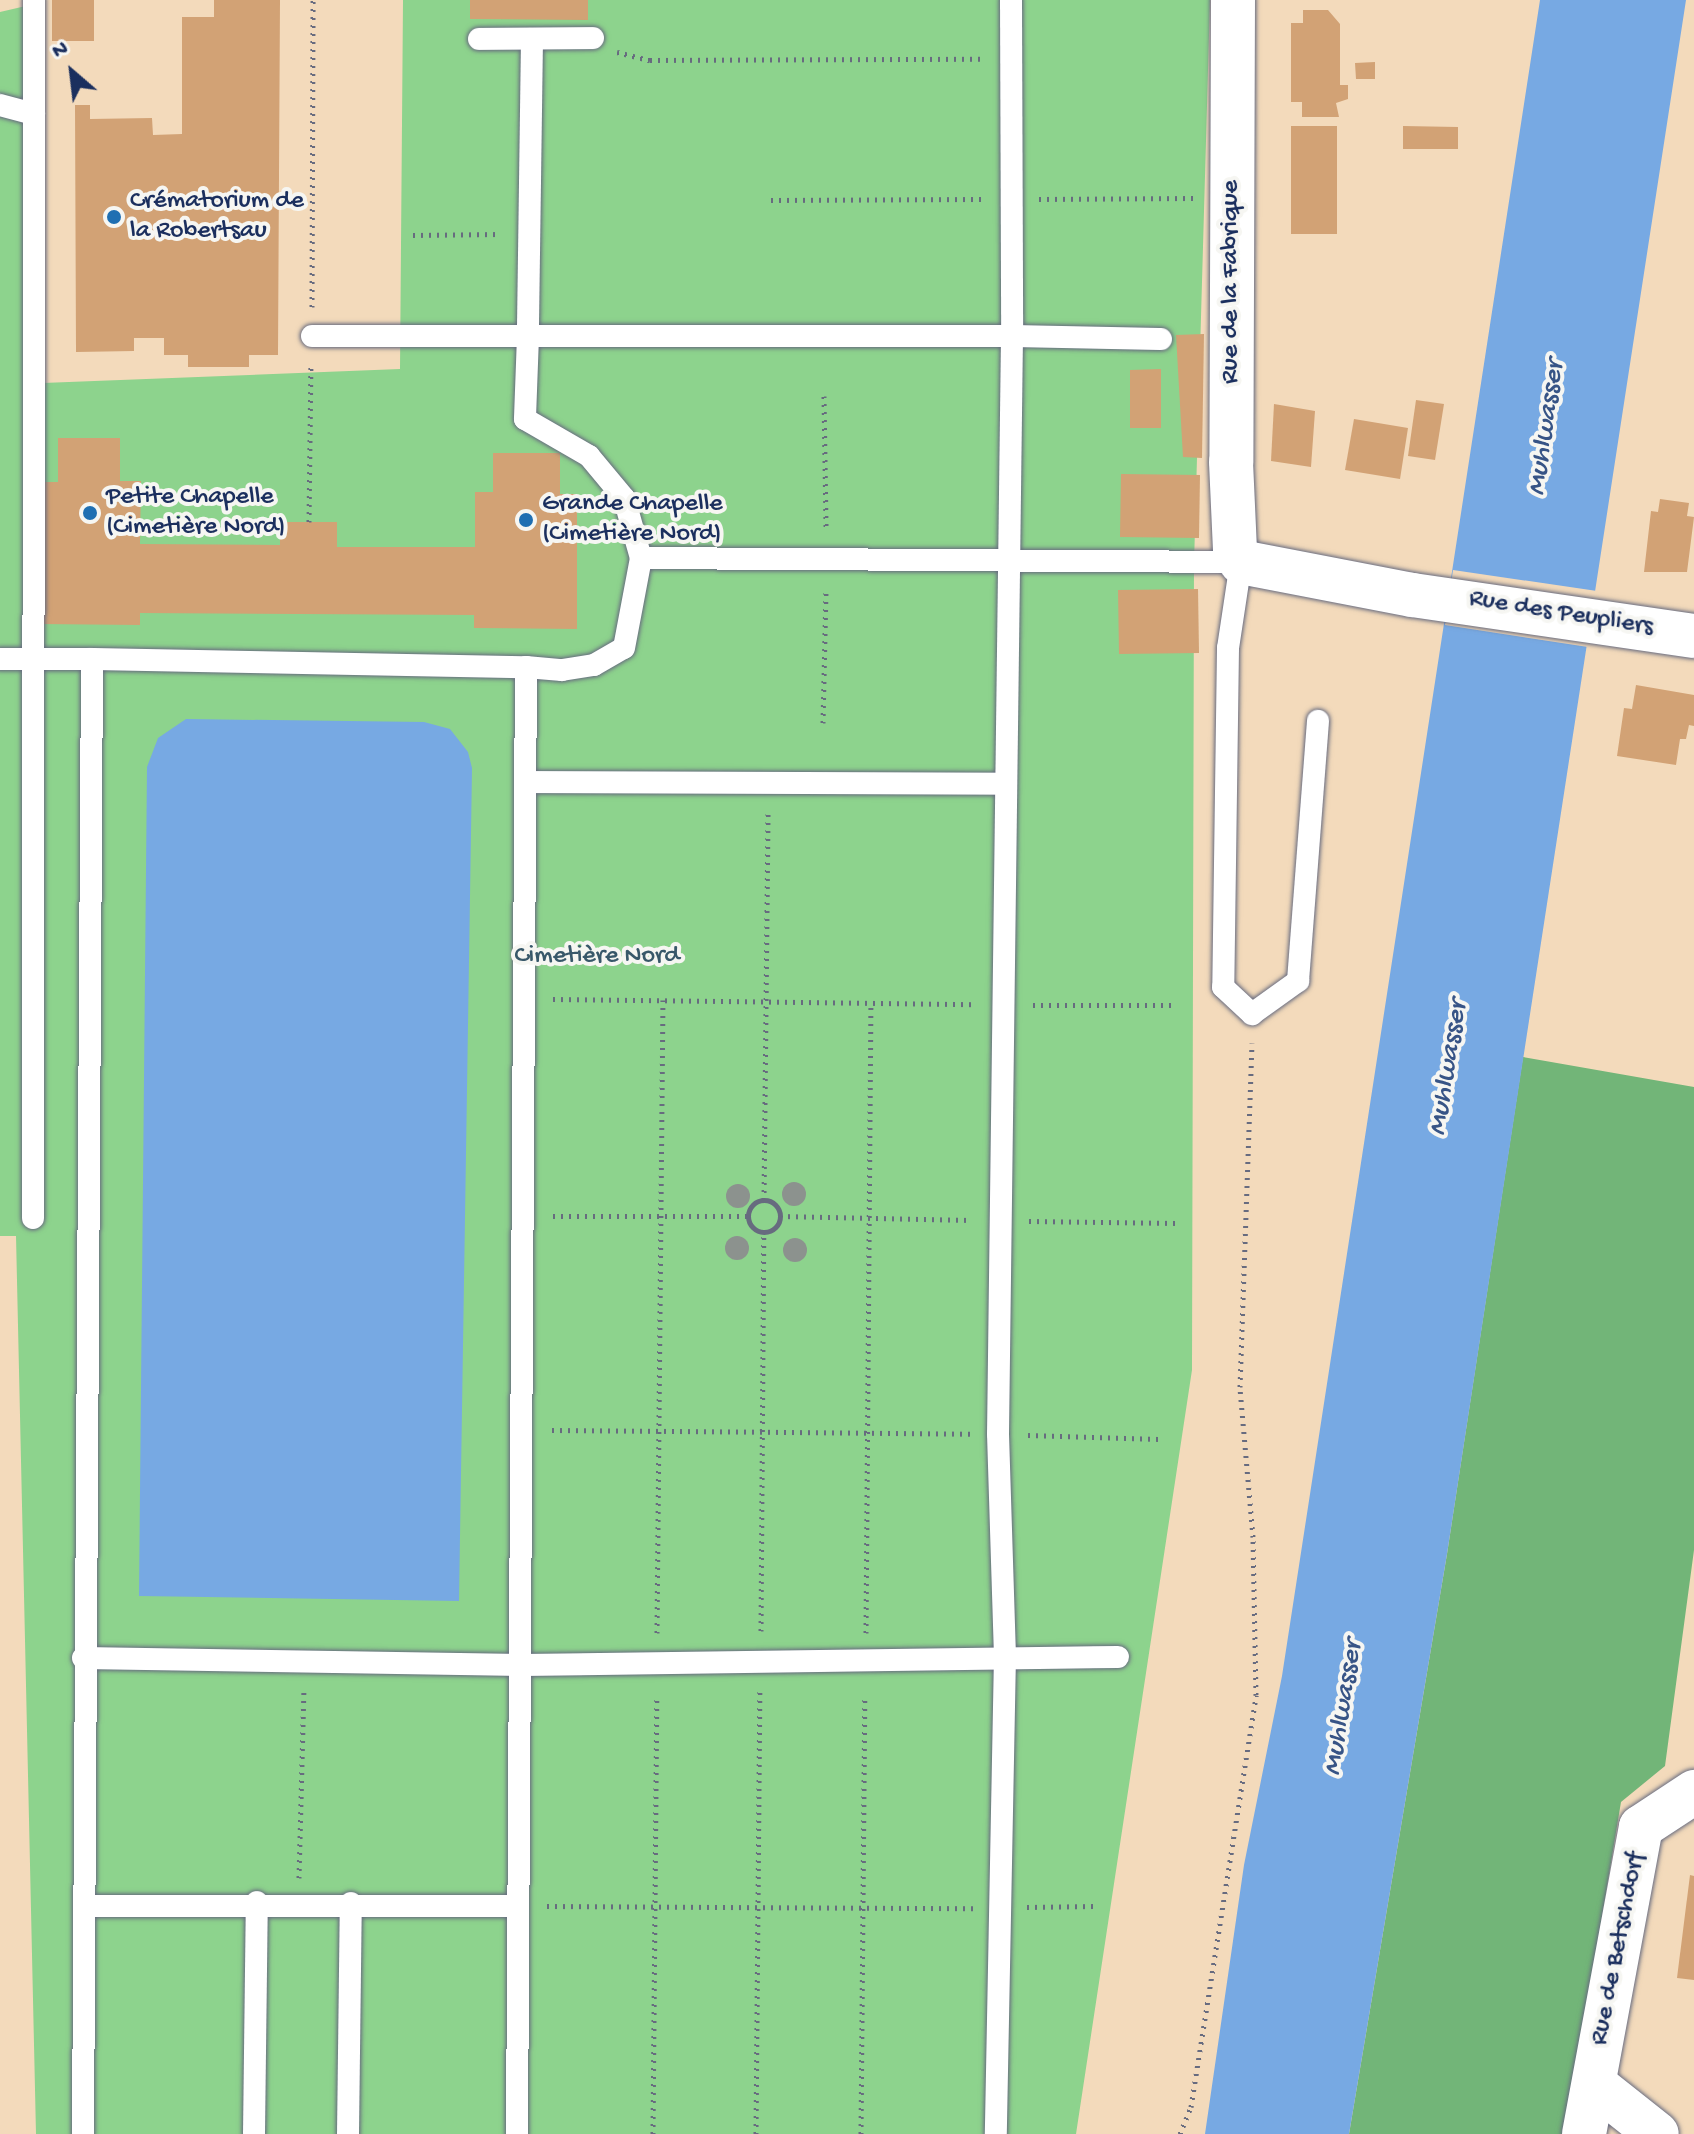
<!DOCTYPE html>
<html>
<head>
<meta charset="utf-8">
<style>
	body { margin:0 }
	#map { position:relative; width:1694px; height:2134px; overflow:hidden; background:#f3dabb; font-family:"Gochi Hand",sans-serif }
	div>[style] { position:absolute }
	.green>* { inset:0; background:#8dd38d }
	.forest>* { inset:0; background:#72b578 }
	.water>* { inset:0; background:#77a9e3 }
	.pier>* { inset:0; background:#f3dabb }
	.building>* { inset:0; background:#d2a275 }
	.path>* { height:5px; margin-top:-2.5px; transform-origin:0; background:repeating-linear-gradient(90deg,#676b7f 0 2px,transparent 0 8px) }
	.path>.ring { margin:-2.5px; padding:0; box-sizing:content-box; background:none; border:5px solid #676b7f; border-radius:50% }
	.roads { filter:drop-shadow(0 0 2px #676b7f) drop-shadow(0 0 2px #676b7f) }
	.service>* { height:22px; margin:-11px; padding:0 11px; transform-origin:11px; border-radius:11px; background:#fff }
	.minor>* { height:44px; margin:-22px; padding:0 22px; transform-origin:22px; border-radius:22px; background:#fff }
	.trees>* { width:24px; height:24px; margin:-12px; border-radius:50%; background:#8c928e }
	.dots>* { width:22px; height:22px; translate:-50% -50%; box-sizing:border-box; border:4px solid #f6f6f2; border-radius:50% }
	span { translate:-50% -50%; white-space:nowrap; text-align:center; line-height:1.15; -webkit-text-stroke:8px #f6f6f2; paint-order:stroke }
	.poi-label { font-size:26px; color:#1b2f5e }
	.left { translate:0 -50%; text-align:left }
	.street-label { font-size:26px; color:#1b2f5e }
	.park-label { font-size:26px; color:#38586a }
	.water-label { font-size:28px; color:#375486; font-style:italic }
	.north { position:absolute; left:32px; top:32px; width:80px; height:80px; -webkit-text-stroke:6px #f6f6f2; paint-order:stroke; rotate:332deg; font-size:22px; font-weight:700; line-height:32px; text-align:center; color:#1b2f5e }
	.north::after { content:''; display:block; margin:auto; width:28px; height:36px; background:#1b2f5e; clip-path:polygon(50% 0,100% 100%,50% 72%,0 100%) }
</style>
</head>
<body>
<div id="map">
	<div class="green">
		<div style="clip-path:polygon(403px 0,1210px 0,1194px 564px,1192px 1370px,1076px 2134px,36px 2134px,16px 1236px,0 1236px,0 12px,43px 2px,43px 383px,400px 369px)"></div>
	</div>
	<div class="forest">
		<div style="clip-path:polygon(1523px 1057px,1694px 1087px,1694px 1550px,1665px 1766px,1621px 1802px,1566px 2134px,1349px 2134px,1447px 1554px)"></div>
	</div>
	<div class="water">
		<div style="clip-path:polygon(1540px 0,1686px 0,1447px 1554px,1349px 2134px,1205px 2134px,1244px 1865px,1282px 1676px)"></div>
		<div style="clip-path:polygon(186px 719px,424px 722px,450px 729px,468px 752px,472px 768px,459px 1601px,139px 1596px,147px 767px,158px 738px)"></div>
	</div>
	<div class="pier">
		<div style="clip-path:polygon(1453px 570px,1597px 591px,1588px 647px,1445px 625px)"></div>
	</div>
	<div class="building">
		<div style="clip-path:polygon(52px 0,94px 0,94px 41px,52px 41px)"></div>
		<div style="clip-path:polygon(214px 0,280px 0,278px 355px,249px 355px,249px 367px,188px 367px,188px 355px,164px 355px,164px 338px,134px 338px,134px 351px,76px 352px,75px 105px,90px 105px,90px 119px,152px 118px,153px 135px,182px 134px,182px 17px,214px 17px)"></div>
		<div style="clip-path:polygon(470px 0,588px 0,588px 20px,470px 19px)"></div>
		<div style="clip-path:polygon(1303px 10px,1328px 10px,1340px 24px,1340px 85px,1348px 85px,1348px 99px,1336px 103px,1339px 117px,1302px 117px,1302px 102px,1291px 102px,1291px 23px,1303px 23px)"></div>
		<div style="clip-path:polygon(1375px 62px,1375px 79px,1356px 79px,1355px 63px)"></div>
		<div style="clip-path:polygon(1291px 126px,1337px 126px,1337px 234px,1291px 234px)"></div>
		<div style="clip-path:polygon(1403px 126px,1458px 127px,1458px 149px,1403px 149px)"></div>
		<div style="clip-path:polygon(1204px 334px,1202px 458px,1183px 457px,1176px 335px)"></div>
		<div style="clip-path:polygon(1161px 369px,1161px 428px,1130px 428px,1130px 370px)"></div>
		<div style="clip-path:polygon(1416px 400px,1444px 404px,1435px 460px,1408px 456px)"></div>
		<div style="clip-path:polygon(1274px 404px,1315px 411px,1311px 467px,1271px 461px)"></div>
		<div style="clip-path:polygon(1354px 419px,1408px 428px,1400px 479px,1345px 470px)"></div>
		<div style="clip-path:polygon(58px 438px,120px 438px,120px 481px,141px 481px,140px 544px,280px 545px,280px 522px,337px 522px,337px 547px,475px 547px,475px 492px,493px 492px,493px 453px,560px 453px,560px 494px,577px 494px,577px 629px,474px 628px,474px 615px,140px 613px,140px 625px,39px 624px,39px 482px,58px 482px)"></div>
		<div style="clip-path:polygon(1121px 474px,1200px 475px,1199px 538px,1120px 537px)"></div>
		<div style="clip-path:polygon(1660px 499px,1689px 503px,1687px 516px,1694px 517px,1687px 572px,1644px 572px,1651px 511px,1658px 512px)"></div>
		<div style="clip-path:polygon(1198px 589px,1199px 653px,1119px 654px,1118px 590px)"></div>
		<div style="clip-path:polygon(1636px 685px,1694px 695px,1694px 726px,1689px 725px,1686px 739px,1680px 739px,1676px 765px,1617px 756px,1624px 708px,1632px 709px)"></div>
		<div style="clip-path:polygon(1690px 1875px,1694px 1876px,1694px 1980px,1677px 1978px)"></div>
	</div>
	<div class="path">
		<div style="left:617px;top:52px;width:34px;rotate:14deg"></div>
		<div style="left:650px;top:60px;width:332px;rotate:-0.2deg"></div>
		<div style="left:1039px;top:199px;width:154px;rotate:-0.4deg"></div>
		<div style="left:771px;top:200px;width:210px;rotate:-0.3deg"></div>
		<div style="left:413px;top:235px;width:88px;rotate:-0.7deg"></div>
		<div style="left:312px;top:307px;width:307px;rotate:-89.8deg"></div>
		<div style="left:824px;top:396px;width:134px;rotate:89.1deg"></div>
		<div style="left:309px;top:522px;width:157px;rotate:-89.3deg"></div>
		<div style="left:823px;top:723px;width:135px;rotate:-88.7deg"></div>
		<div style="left:553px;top:999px;width:422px;rotate:0.7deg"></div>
		<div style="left:1033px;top:1005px;width:143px"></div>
		<div class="ring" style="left:748px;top:1200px;width:27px;height:27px"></div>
		<div style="left:764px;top:1200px;width:388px;rotate:-89.4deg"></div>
		<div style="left:553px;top:1216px;width:195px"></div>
		<div style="left:780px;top:1216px;width:191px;rotate:1.2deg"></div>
		<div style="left:1029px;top:1221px;width:147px;rotate:0.8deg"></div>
		<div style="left:552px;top:1430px;width:418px;rotate:0.5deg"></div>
		<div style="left:1028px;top:1435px;width:131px;rotate:1.7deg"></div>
		<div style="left:761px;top:1631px;width:399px;rotate:-89.6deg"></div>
		<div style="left:657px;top:1633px;width:633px;rotate:-89.46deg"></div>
		<div style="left:866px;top:1633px;width:630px;rotate:-89.55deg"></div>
		<div style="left:299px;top:1878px;width:186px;rotate:-88.5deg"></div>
		<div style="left:547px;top:1906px;width:426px;rotate:0.3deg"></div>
		<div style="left:1027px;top:1907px;width:68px;rotate:-0.8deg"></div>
		<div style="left:653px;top:2134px;width:436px;rotate:-89.5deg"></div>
		<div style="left:756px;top:2134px;width:443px;rotate:-89.5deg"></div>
		<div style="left:861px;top:2134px;width:435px;rotate:-89.5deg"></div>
		<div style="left:1180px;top:2134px;width:29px;rotate:-68deg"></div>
		<div style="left:1191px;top:2107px;width:417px;rotate:-81deg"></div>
		<div style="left:1256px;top:1695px;width:158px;rotate:-91.1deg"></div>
		<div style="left:1253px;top:1537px;width:151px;rotate:-95deg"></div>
		<div style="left:1240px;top:1387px;width:344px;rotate:-88deg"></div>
	</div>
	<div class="roads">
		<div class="service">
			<div style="left:1011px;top:0;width:336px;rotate:89.8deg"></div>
			<div style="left:1012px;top:336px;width:149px;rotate:1.2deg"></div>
			<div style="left:479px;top:39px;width:114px;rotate:-0.5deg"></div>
			<div style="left:532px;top:39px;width:297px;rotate:90.8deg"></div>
			<div style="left:528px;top:336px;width:484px"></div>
			<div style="left:1012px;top:336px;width:1098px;rotate:90.73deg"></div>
			<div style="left:998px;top:1434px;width:221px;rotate:88.2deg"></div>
			<div style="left:1005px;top:1655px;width:479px;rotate:91.1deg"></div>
			<div style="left:0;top:105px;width:35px;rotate:15deg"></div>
			<div style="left:312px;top:336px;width:216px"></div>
			<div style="left:528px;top:336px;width:83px;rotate:92.1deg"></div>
			<div style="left:525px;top:419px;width:74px;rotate:30deg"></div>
			<div style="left:589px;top:456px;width:55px;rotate:50.2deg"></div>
			<div style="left:624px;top:498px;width:62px;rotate:74.2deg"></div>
			<div style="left:641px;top:558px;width:600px;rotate:0.38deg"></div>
			<div style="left:1241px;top:562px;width:87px;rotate:98.6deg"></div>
			<div style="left:1228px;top:648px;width:339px;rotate:90.8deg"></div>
			<div style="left:1223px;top:987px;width:40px;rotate:43deg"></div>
			<div style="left:1252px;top:1014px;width:57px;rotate:-35.7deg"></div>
			<div style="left:1298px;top:981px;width:261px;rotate:-85.6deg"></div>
			<div style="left:0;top:659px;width:92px"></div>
			<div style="left:528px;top:782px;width:477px;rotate:0.2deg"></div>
			<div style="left:33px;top:1218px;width:1218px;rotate:-89.95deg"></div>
			<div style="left:83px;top:1658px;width:439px;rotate:0.9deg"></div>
			<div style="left:522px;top:1665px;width:596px;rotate:-0.77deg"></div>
			<div style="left:86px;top:1906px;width:432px"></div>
			<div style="left:83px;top:2134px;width:1475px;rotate:-89.65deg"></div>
			<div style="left:92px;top:659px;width:434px;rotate:1.1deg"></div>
			<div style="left:254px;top:2134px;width:232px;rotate:-89.3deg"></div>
			<div style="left:348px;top:2134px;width:231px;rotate:-89.3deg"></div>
			<div style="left:517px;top:2134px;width:1467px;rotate:-89.65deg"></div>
			<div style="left:526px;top:667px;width:36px;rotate:5deg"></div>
			<div style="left:562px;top:670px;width:32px;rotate:-9deg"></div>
			<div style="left:594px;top:665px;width:34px;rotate:-30deg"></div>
			<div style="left:624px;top:648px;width:92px;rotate:-79.3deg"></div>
		</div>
		<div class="minor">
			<div style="left:1233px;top:0;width:462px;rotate:90.2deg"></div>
			<div style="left:1231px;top:462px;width:89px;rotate:87.4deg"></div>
			<div style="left:1235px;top:551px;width:13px;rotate:61deg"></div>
			<div style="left:1241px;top:562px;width:174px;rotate:10.9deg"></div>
			<div style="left:1412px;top:595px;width:285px;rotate:8.3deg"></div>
			<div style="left:1594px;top:2084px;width:80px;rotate:38.4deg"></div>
			<div style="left:1584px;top:2134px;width:312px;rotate:-79.5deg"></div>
			<div style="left:1641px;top:1827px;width:64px;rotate:-33.4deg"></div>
		</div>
	</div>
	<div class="trees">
		<div style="left:794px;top:1194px"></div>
		<div style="left:738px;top:1196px"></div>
		<div style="left:737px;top:1248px"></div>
		<div style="left:795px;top:1250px"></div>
	</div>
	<div class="dots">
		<div style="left:114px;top:217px;background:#1f6fb2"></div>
		<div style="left:90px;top:513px;background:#1f6fb2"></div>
		<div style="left:526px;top:520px;background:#1f6fb2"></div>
	</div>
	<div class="poi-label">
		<span class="left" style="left:130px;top:217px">Crématorium de<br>la Robertsau</span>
		<span class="left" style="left:106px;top:513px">Petite Chapelle<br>(Cimetière Nord)</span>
		<span class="left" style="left:542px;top:520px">Grande Chapelle<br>(Cimetière Nord)</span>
	</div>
	<div class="street-label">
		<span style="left:1232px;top:282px;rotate:-90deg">Rue de la Fabrique</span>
		<span style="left:1561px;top:614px;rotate:9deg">Rue des Peupliers</span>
		<span style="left:1619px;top:1949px;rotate:-79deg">Rue de Betschdorf</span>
	</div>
	<div class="park-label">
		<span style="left:597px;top:957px">Cimetière Nord</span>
	</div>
	<div class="water-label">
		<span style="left:1547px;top:428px;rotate:-82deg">Muhlwasser</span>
		<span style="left:1449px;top:1068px;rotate:-81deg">Muhlwasser</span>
		<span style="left:1344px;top:1708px;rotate:-81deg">Muhlwasser</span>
	</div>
	<div class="north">N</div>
</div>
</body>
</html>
